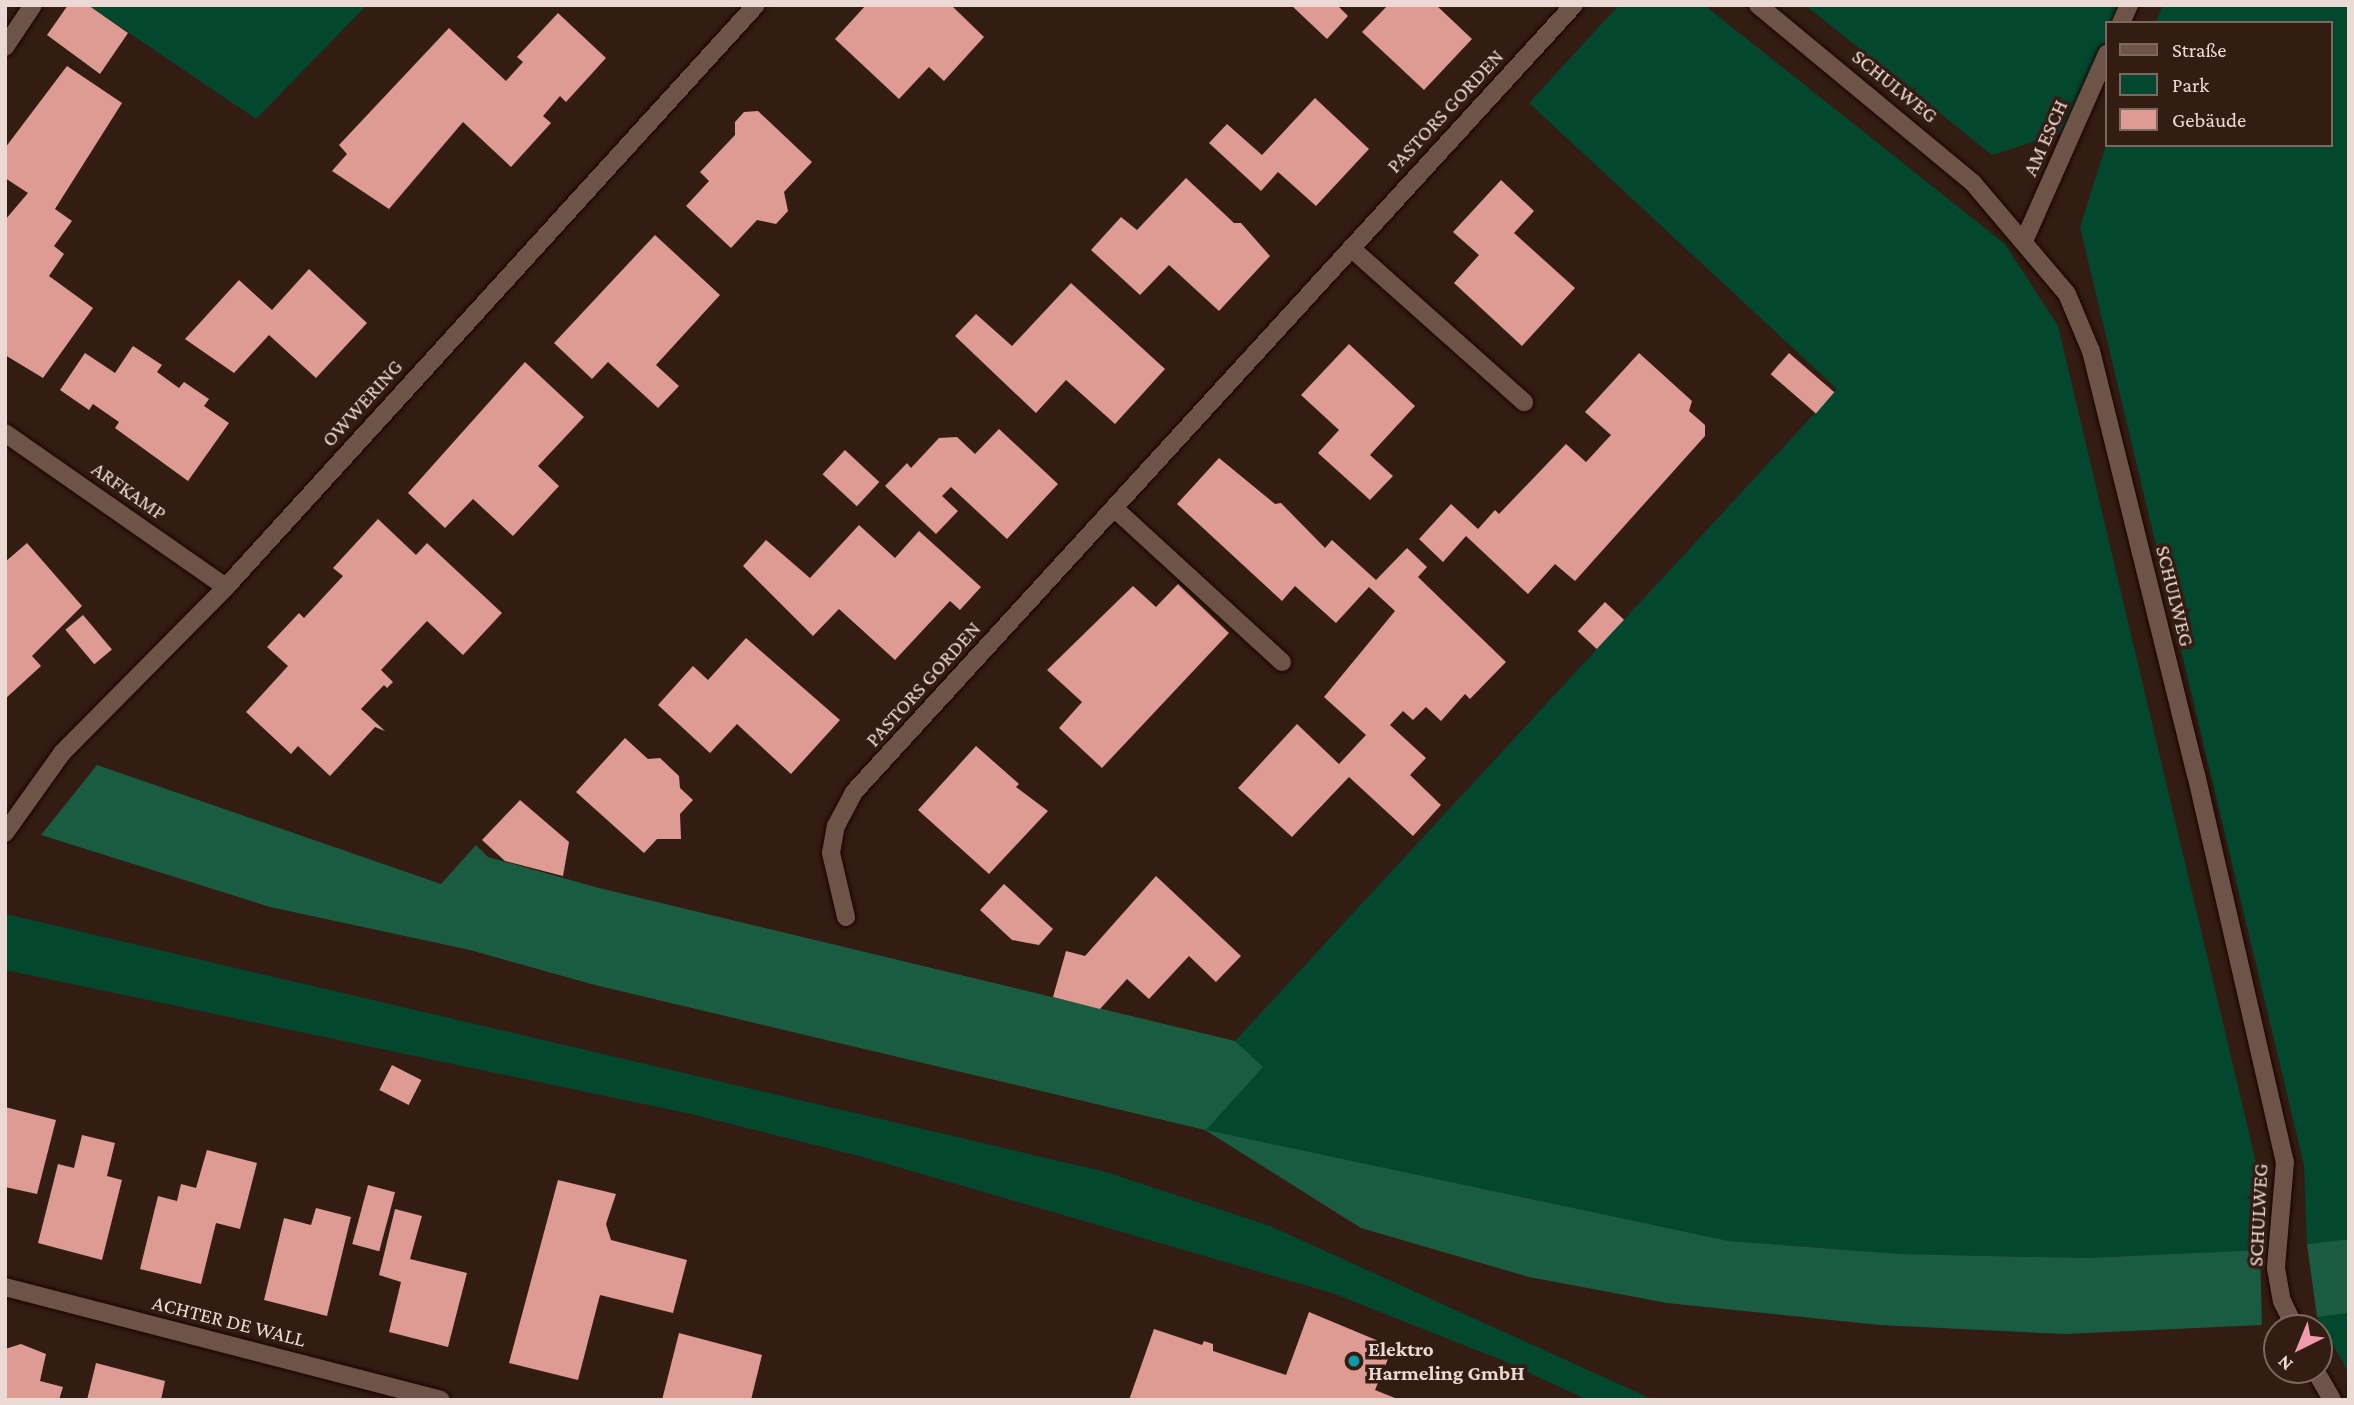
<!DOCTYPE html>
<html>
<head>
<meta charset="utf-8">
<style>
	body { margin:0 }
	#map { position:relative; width:2354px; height:1405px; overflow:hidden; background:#331c12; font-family:"Crimson Pro",serif }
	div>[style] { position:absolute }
	.green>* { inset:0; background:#04472f }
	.forest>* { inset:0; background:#195c41 }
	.building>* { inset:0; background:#dd9b93; transform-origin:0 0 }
	.roads { filter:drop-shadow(0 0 2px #190501) drop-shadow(0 0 2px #190501) }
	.minor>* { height:18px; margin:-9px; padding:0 9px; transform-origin:9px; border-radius:9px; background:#6e5348 }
	.dots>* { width:19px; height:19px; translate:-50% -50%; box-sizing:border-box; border:4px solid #331c12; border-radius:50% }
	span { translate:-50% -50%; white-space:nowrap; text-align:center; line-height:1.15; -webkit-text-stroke:7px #331c12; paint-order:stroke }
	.street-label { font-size:21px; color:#ebdad4 }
	.poi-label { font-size:21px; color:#ebdad4; font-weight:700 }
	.left { translate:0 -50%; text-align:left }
	.frame { position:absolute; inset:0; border:7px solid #ebdad4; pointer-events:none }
	.legend { position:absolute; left:2105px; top:21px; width:228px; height:126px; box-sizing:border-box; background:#331c12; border:2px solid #7d6860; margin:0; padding:9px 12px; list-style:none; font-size:21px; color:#ebdad4 }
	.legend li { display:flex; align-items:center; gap:14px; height:35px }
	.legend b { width:35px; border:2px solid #7d6860 }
	.north { position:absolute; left:2263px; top:1314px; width:70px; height:70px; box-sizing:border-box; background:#331c12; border:2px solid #7d6860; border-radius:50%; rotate:223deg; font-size:19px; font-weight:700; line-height:28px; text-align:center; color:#ebdad4 }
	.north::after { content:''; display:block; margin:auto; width:24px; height:32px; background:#f29aae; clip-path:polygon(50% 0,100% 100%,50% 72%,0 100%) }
</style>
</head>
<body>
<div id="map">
	<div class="green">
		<div style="clip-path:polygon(88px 5px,367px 5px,256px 119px)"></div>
		<div style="clip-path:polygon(1619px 5px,1704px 5px,2005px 244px,2058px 326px,2258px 1171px,2260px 1250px,2086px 1258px,1901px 1254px,1729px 1241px,1205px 1130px,1262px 1067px,1235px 1041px,1837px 389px,1529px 103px)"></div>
		<div style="clip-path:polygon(1805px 5px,2127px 5px,2119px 23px,2107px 23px,2107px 50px,2071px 130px,1992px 155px)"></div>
		<div style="clip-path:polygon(2163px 5px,2349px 5px,2349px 1239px,2307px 1244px,2304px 1165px,2080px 227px,2107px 142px,2331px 145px,2331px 23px,2155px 23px)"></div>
		<div style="clip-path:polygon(6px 914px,1106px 1172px,1270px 1226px,1654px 1400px,1588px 1400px,1499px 1359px,1332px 1293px,863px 1157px,691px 1114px,5px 970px)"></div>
		<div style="clip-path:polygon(2349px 1313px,2349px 1373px,2317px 1317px)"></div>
	</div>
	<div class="forest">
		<div style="clip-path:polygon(97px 765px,441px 884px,476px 845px,488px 857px,599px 888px,1235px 1041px,1263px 1067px,1206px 1130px,1729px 1241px,1901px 1254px,2086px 1258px,2260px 1250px,2262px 1325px,2065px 1334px,1880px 1325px,1667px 1303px,1529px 1277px,1361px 1228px,1205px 1130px,595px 985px,470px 950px,270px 907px,41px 835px)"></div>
		<div style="clip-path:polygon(2349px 1239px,2349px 1313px,2317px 1317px,2307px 1244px)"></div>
	</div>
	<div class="building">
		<div style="clip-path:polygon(68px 5px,88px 5px,128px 33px,100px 74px,47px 35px)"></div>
		<div style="clip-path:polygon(866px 5px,951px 5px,984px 37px,944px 81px,929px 67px,899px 99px,835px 39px)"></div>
		<div style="clip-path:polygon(1291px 5px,1337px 5px,1348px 16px,1327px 39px)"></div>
		<div style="clip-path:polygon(1388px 5px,1436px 5px,1472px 39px,1424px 90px,1362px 32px)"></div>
		<div style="clip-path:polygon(558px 13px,606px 58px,566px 102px,560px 96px,543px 116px,551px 123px,511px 167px,463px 122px,389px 209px,332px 171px,347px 154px,339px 145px,449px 28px,506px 81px,523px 62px,517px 57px)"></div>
		<div style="clip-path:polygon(67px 66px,122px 103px,55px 209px,72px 221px,54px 246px,64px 254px,49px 276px,93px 308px,43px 378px,5px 355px,5px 220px,28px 193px,5px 178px,5px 148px)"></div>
		<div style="clip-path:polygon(1315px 98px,1369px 149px,1316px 206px,1278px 172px,1261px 191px,1209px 143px,1227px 124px,1262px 155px)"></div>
		<div style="clip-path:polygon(758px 111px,812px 162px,784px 192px,788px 211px,776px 224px,757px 220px,731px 248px,686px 206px,709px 181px,700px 172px,735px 135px,735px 122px,744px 112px)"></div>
		<div style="clip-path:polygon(1186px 178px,1234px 223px,1241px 223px,1270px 256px,1219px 311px,1169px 265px,1140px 295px,1091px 250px,1121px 217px,1137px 230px)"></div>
		<div style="clip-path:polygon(1501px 180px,1534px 211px,1514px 233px,1575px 288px,1522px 346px,1454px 283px,1479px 255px,1453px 232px)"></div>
		<div style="clip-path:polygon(655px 235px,720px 295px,656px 365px,679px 386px,658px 408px,608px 362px,592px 379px,554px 343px)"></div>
		<div style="clip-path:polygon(309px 269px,367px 323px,316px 378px,269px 335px,234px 373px,185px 339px,239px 280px,272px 310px)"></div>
		<div style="clip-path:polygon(1071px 283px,1165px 369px,1115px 424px,1066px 380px,1036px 413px,955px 336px,976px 314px,1012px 346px)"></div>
		<div style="clip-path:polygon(1349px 344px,1415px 406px,1370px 455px,1393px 476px,1370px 500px,1318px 453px,1339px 430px,1301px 395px)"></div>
		<div style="clip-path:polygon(133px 346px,162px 365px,157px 372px,179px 388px,184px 382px,209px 399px,204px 406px,229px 423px,188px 481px,115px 428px,119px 422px,93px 404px,89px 410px,60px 390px,85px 353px,115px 373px)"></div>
		<div style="clip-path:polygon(1639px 353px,1692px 401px,1689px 411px,1705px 425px,1705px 436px,1575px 581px,1555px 564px,1528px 594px,1466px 536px,1443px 562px,1419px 539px,1451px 504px,1478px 529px,1495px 510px,1499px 514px,1566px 444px,1586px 462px,1611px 435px,1585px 412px)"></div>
		<div style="left:1789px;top:353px;width:60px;height:28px;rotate:41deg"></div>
		<div style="clip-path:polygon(525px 362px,584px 417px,538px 466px,559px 486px,513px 536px,473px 499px,445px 528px,408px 493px)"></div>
		<div style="clip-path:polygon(999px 429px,1058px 484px,1007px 539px,951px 487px,942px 496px,958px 511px,936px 534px,885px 486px,907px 463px,911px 468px,939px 438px,957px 437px,975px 454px)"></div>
		<div style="left:845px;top:450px;width:47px;height:33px;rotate:43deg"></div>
		<div style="clip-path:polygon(1219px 458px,1275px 504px,1281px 503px,1325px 548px,1332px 540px,1376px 580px,1407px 548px,1427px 567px,1418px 577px,1506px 662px,1470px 699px,1465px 694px,1441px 721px,1426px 707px,1413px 720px,1403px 711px,1390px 725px,1426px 758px,1410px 775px,1441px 805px,1413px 836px,1349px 777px,1292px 837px,1238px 788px,1297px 724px,1339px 764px,1366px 735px,1324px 697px,1395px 611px,1369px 587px,1336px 623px,1295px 586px,1282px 601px,1177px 504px)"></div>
		<div style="clip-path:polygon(378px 519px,416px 555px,427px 543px,502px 613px,463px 655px,427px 621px,381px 670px,393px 682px,387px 688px,384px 685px,361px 709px,385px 731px,375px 727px,330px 776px,298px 746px,291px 754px,246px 712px,288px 666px,267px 647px,299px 613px,304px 618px,343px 576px,333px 568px)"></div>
		<div style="clip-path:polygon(859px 525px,895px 558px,919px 531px,981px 587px,960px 610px,950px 601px,895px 660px,839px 609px,813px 636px,743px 566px,766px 540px,810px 578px)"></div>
		<div style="clip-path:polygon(27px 543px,82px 606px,32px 656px,41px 666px,5px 699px,5px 562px)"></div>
		<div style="clip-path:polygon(1178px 584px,1229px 633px,1102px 768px,1059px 728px,1082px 702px,1047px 670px,1133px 586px,1156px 607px)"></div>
		<div style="left:1605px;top:602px;width:26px;height:40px;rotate:43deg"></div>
		<div style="left:83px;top:615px;width:45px;height:23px;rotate:50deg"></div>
		<div style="clip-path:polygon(746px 638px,840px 720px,791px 774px,737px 724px,710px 753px,658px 705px,693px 666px,708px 680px)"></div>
		<div style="clip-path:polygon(625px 738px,648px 759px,660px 758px,679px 776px,680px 788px,693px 800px,680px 814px,681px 839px,657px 839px,644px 853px,576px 792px)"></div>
		<div style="clip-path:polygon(976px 746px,1019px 784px,1016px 787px,1048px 811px,989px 874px,918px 810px)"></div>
		<div style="clip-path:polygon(520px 800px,569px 842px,563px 876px,505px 861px,482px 840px)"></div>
		<div style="clip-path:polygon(1156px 876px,1241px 956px,1216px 982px,1189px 956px,1149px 999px,1127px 979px,1100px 1009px,1053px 997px,1066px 951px,1085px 956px)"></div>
		<div style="clip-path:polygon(1004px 884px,1053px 929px,1039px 945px,1012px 940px,980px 910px)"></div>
		<div style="left:392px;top:1065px;width:33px;height:28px;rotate:27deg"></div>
		<div style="clip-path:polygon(5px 1107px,56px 1120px,37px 1194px,5px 1187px)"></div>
		<div style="clip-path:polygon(82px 1135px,115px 1143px,107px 1176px,122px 1180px,102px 1260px,38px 1243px,58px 1164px,74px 1168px)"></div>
		<div style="clip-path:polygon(207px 1150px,257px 1163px,240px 1229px,216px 1223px,201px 1284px,140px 1269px,158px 1196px,177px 1201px,181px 1184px,196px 1188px)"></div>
		<div style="clip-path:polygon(558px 1180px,616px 1194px,606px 1224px,611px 1240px,687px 1260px,673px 1313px,600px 1295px,578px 1380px,509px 1363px)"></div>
		<div style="left:368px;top:1185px;width:28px;height:61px;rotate:15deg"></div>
		<div style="clip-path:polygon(316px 1208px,351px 1217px,327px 1316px,264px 1300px,284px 1218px,311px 1225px)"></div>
		<div style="clip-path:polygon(395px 1209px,422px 1216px,410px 1259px,467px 1273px,448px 1347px,389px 1332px,401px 1282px,379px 1275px)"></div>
		<div style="clip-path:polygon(1309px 1312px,1393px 1347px,1375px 1390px,1400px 1400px,1129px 1400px,1154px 1329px,1202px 1345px,1204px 1341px,1213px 1344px,1213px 1351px,1286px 1375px)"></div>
		<div style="clip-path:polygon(679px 1333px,762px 1355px,751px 1400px,662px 1400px)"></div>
		<div style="clip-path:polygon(21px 1344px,46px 1354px,40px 1381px,63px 1387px,59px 1400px,5px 1400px,5px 1349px)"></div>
		<div style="clip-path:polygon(96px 1363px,165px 1381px,161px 1400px,87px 1400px)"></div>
	</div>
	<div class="roads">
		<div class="minor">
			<div style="left:1758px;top:5px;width:279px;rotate:39.6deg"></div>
			<div style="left:1973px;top:183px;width:145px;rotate:49.7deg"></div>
			<div style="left:2067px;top:294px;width:62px;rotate:67.2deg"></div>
			<div style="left:2091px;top:351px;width:436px;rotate:76.1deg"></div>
			<div style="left:2196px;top:774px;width:398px;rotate:77.1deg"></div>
			<div style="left:2285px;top:1162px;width:106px;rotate:94.9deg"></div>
			<div style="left:2276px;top:1268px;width:34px;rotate:80deg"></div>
			<div style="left:2282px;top:1301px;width:30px;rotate:64deg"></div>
			<div style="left:2121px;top:23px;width:20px;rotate:-66deg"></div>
			<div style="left:5px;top:47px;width:50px;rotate:-56.3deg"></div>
			<div style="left:2024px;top:241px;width:205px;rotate:-66.1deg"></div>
			<div style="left:1351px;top:248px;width:232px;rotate:41.7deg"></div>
			<div style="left:5px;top:433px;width:269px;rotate:34.9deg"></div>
			<div style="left:1114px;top:508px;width:228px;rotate:42.5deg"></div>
			<div style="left:5px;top:833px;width:98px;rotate:-54.5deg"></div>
			<div style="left:62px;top:753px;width:233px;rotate:-45.3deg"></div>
			<div style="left:226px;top:587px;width:787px;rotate:-47.68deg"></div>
			<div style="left:846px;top:917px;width:66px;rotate:-103.2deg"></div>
			<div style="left:831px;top:853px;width:27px;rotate:-80deg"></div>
			<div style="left:836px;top:826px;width:38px;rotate:-62deg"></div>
			<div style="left:854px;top:792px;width:1067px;rotate:-47.55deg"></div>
			<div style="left:5px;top:1287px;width:450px;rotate:14.5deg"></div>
			<div style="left:2315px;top:1370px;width:34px;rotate:60deg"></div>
		</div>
	</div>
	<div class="dots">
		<div style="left:1354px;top:1361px;background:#0f9aa8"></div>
	</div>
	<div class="street-label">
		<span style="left:1895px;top:86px;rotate:39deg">SCHULWEG</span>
		<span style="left:1445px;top:111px;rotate:-47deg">PASTORS GORDEN</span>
		<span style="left:2045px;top:138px;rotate:-66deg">AM ESCH</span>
		<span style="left:362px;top:403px;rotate:-48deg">OWWERING</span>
		<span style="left:129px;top:491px;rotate:35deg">ARFKAMP</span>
		<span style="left:2175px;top:596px;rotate:76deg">SCHULWEG</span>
		<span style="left:923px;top:684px;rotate:-48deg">PASTORS GORDEN</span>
		<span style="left:2258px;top:1215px;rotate:-87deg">SCHULWEG</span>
		<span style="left:229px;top:1321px;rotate:14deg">ACHTER DE WALL</span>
	</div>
	<div class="poi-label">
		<span class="left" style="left:1368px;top:1361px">Elektro<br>Harmeling GmbH</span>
	</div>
	<div class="frame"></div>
	<ul class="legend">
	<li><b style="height:9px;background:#6e5348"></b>Straße</li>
	<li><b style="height:19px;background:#04472f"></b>Park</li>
	<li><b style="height:19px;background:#dd9b93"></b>Gebäude</li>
	</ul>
	<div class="north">N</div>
</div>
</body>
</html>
